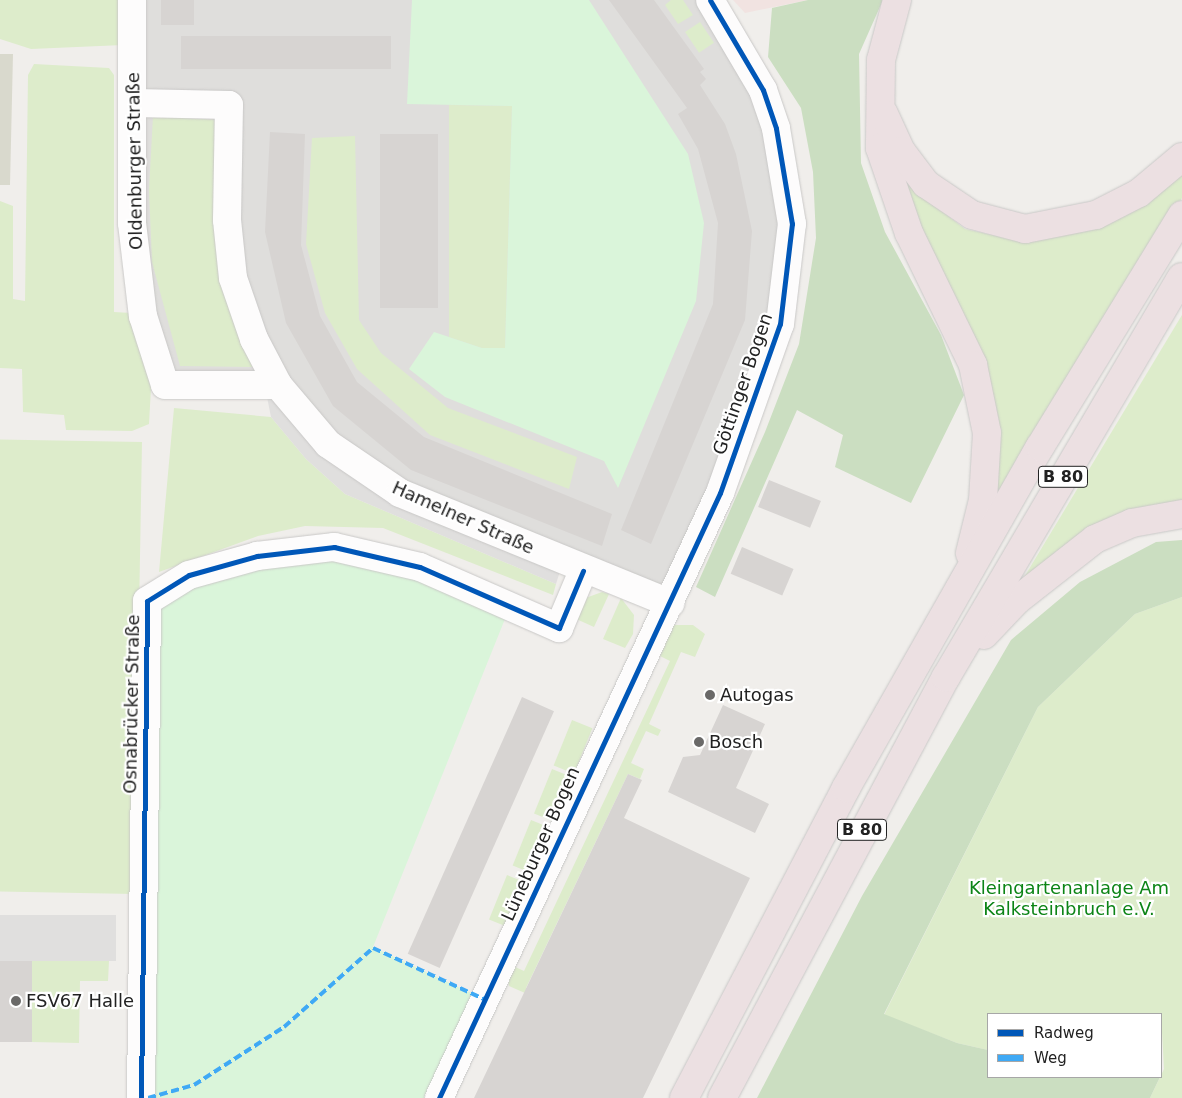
<!DOCTYPE html>
<html>
<head>
<meta charset="utf-8">
<style>
	body { margin:0 }
	#map { position:relative; width:1182px; height:1098px; overflow:hidden; background:#f0eeeb; font-family:"DejaVu Sans",sans-serif }
	div>[style] { position:absolute }
	.residential>* { inset:0; background:#dfdedc }
	.commercial>* { inset:0; background:#f1e3e1 }
	.construction>* { inset:0; background:#d9d9cd }
	.grass>* { inset:0; background:#ddeccb; transform-origin:0 0 }
	.forest>* { inset:0; background:#cbdec1 }
	.park>* { inset:0; background:#daf5da }
	.parking>* { inset:0; background:#e0dfde; transform-origin:0 0 }
	.building>* { inset:0; background:#d7d4d2; transform-origin:0 0 }
	.roads { filter:drop-shadow(0 0 1px #c9c8c7) drop-shadow(0 0 1px #c9c8c7) }
	.minor>* { height:28px; margin:-14px; padding:0 14px; transform-origin:14px; border-radius:14px; background:#fdfcfc }
	.highway>* { height:28px; margin:-14px; padding:0 14px; transform-origin:14px; border-radius:14px; background:#ece0e2 }
	.quiet>* { height:4px; margin-top:-2px; transform-origin:0; background:repeating-linear-gradient(90deg,#3fa9f5 0 8px,transparent 0 12px) }
	.cycleway>* { height:5px; margin:-2.5px; padding:0 2.5px; transform-origin:2.5px; border-radius:2.5px; background:#0057b8 }
	.dots>* { width:14px; height:14px; translate:-50% -50%; box-sizing:border-box; border:2px solid #fff; border-radius:50% }
	span { translate:-50% -50%; white-space:nowrap; text-align:center; line-height:1.15; -webkit-text-stroke:4.5px #fff; paint-order:stroke }
	.shield-label span { padding:1px 4px; background:#fff; border:1px solid; border-radius:4px; -webkit-text-stroke-width:0 }
	.shield-label { font-size:16px; color:#222; font-weight:700 }
	.street-label { font-size:18px; color:#222 }
	.poi-label { font-size:18px; color:#222 }
	.left { translate:0 -50%; text-align:left }
	.park-label { font-size:18px; color:#0c8416 }
	.legend { position:absolute; left:987px; top:1013px; width:175px; height:65px; box-sizing:border-box; background:#fff; border:1px solid #a7a7a7; margin:0; padding:6px 9px; list-style:none; font-size:15px; color:#222 }
	.legend li { display:flex; align-items:center; gap:10px; height:25px }
	.legend b { width:25px; border:1px solid #a7a7a7 }
</style>
</head>
<body>
<div id="map">
	<div class="residential">
		<div style="clip-path:polygon(136px 0,709px 0,763px 90px,788px 280px,670px 590px,400px 493px,278px 385px,165px 385px,143px 316px)"></div>
	</div>
	<div class="commercial">
		<div style="clip-path:polygon(733px 0,808px 0,745px 13px)"></div>
	</div>
	<div class="construction">
		<div style="clip-path:polygon(0 54px,13px 54px,10px 185px,0 185px)"></div>
	</div>
	<div class="grass">
		<div style="clip-path:polygon(0 0,122px 0,123px 45px,31px 49px,0 39px)"></div>
		<div style="clip-path:polygon(671px 0,683px 0,693px 15px,678px 24px,665px 5px)"></div>
		<div style="left:700px;top:22px;width:25px;height:18px;rotate:56deg"></div>
		<div style="clip-path:polygon(34px 64px,109px 68px,114px 75px,114px 312px,131px 313px,151px 388px,149px 424px,132px 431px,66px 430px,64px 415px,23px 412px,22px 369px,0 368px,0 201px,13px 206px,13px 299px,25px 301px,28px 75px)"></div>
		<div style="clip-path:polygon(449px 105px,512px 106px,505px 348px,482px 348px,449px 337px)"></div>
		<div style="clip-path:polygon(153px 116px,218px 120px,254px 367px,180px 366px,152px 262px,149px 190px)"></div>
		<div style="clip-path:polygon(355px 136px,359px 320px,381px 353px,448px 408px,577px 457px,569px 489px,430px 435px,357px 369px,325px 313px,306px 244px,312px 138px)"></div>
		<div style="clip-path:polygon(891px 152px,925px 198px,965px 229px,1020px 241px,1182px 166px,1182px 198px,991px 509px,998px 433px)"></div>
		<div style="clip-path:polygon(1182px 315px,1182px 506px,1017px 589px)"></div>
		<div style="clip-path:polygon(174px 408px,271px 417px,306px 459px,345px 494px,556px 584px,553px 595px,383px 528px,305px 526px,258px 536px,159px 572px)"></div>
		<div style="left:142px;top:442px;width:452px;height:142px;rotate:91deg"></div>
		<div style="clip-path:polygon(602px 592px,609px 594px,594px 627px,574px 618px,583px 599px)"></div>
		<div style="clip-path:polygon(1182px 597px,1182px 1098px,1150px 1098px,1164px 1069px,1161px 1014px,988px 1014px,988px 1050px,957px 1043px,884px 1015px,1038px 707px,1135px 614px)"></div>
		<div style="clip-path:polygon(621px 598px,634px 615px,633px 634px,625px 648px,603px 639px)"></div>
		<div style="clip-path:polygon(673px 625px,693px 625px,705px 634px,695px 657px,681px 652px,649px 724px,661px 730px,658px 736px,646px 731px,631px 763px,644px 769px,640px 779px,628px 774px,526px 988px,534px 997px,509px 986px,507px 974px,511px 965px,524px 971px,670px 661px,660px 656px)"></div>
		<div style="left:572px;top:720px;width:22px;height:49px;rotate:22deg"></div>
		<div style="left:552px;top:769px;width:22px;height:48px;rotate:22deg"></div>
		<div style="left:531px;top:820px;width:22px;height:49px;rotate:22deg"></div>
		<div style="left:507px;top:875px;width:22px;height:48px;rotate:22deg"></div>
		<div style="clip-path:polygon(32px 961px,109px 961px,108px 981px,80px 981px,79px 1043px,32px 1042px)"></div>
	</div>
	<div class="forest">
		<div style="clip-path:polygon(808px 0,883px 0,859px 54px,861px 163px,885px 232px,941px 335px,964px 395px,911px 503px,835px 467px,843px 435px,797px 410px,715px 597px,696px 587px,765px 432px,799px 344px,816px 238px,813px 172px,801px 108px,768px 57px,772px 8px)"></div>
		<div style="clip-path:polygon(1182px 540px,1182px 597px,1135px 614px,1038px 707px,884px 1014px,957px 1043px,988px 1050px,988px 1077px,1160px 1077px,1150px 1098px,757px 1098px,862px 896px,1011px 640px,1080px 582px,1156px 542px)"></div>
	</div>
	<div class="park">
		<div style="clip-path:polygon(412px 0,589px 0,688px 154px,704px 223px,696px 301px,618px 488px,604px 461px,445px 397px,409px 369px,434px 332px,482px 348px,505px 348px,512px 106px,407px 104px)"></div>
		<div style="clip-path:polygon(338px 548px,509px 609px,373px 947px,486px 1000px,438px 1098px,141px 1098px,147px 601px,189px 575px)"></div>
	</div>
	<div class="parking">
		<div style="clip-path:polygon(281px 395px,326px 450px,561px 568px,556px 584px,345px 494px,306px 459px,271px 417px,267px 397px)"></div>
		<div style="left:0;top:915px;width:116px;height:46px"></div>
	</div>
	<div class="building">
		<div style="left:161px;top:0;width:33px;height:25px"></div>
		<div style="clip-path:polygon(609px 0,654px 0,704px 69px,700px 72px,706px 79px,700px 85px,725px 124px,736px 154px,752px 231px,745px 320px,651px 544px,621px 530px,713px 304px,718px 223px,698px 149px,678px 114px,687px 108px)"></div>
		<div style="left:181px;top:36px;width:210px;height:33px"></div>
		<div style="clip-path:polygon(270px 132px,305px 134px,301px 245px,320px 316px,357px 382px,424px 437px,612px 514px,602px 546px,411px 470px,333px 406px,286px 323px,265px 232px)"></div>
		<div style="left:380px;top:134px;width:58px;height:174px"></div>
		<div style="left:769px;top:480px;width:56px;height:29px;rotate:22deg"></div>
		<div style="left:742px;top:547px;width:56px;height:29px;rotate:23deg"></div>
		<div style="left:522px;top:697px;width:35px;height:281px;rotate:24deg"></div>
		<div style="clip-path:polygon(723px 705px,765px 724px,736px 788px,769px 804px,755px 833px,668px 792px,683px 757px,700px 755px)"></div>
		<div style="clip-path:polygon(628px 774px,642px 780px,624px 818px,750px 878px,643px 1098px,474px 1098px)"></div>
		<div style="left:0;top:961px;width:32px;height:81px"></div>
	</div>
	<div class="roads">
		<div class="minor">
			<div style="left:132px;top:0;width:223px;rotate:90deg"></div>
			<div style="left:132px;top:223px;width:94px;rotate:83.3deg"></div>
			<div style="left:143px;top:316px;width:72px;rotate:72.3deg"></div>
			<div style="left:165px;top:385px;width:113px"></div>
			<div style="left:135px;top:103px;width:94px;rotate:1.2deg"></div>
			<div style="left:229px;top:105px;width:115px;rotate:91deg"></div>
			<div style="left:227px;top:220px;width:58px;rotate:84.1deg"></div>
			<div style="left:233px;top:278px;width:65px;rotate:71deg"></div>
			<div style="left:254px;top:339px;width:52px;rotate:62.4deg"></div>
			<div style="left:278px;top:385px;width:77px;rotate:49.7deg"></div>
			<div style="left:328px;top:444px;width:87px;rotate:34.2deg"></div>
			<div style="left:400px;top:493px;width:292px;rotate:22.2deg"></div>
			<div style="left:141px;top:1098px;width:497px;rotate:-89.3deg"></div>
			<div style="left:147px;top:601px;width:49px;rotate:-31.8deg"></div>
			<div style="left:189px;top:575px;width:71px;rotate:-15.6deg"></div>
			<div style="left:257px;top:556px;width:78px;rotate:-6.7deg"></div>
			<div style="left:334px;top:547px;width:88px;rotate:13.1deg"></div>
			<div style="left:420px;top:567px;width:152px;rotate:23.7deg"></div>
			<div style="left:559px;top:628px;width:62px;rotate:-67.2deg"></div>
			<div style="left:439px;top:1098px;width:667px;rotate:-65.09deg"></div>
			<div style="left:720px;top:493px;width:179px;rotate:-70.5deg"></div>
			<div style="left:780px;top:324px;width:101px;rotate:-83.2deg"></div>
			<div style="left:792px;top:224px;width:97px;rotate:-99.5deg"></div>
			<div style="left:776px;top:128px;width:40px;rotate:-108.9deg"></div>
			<div style="left:763px;top:90px;width:104px;rotate:-120.5deg"></div>
		</div>
		<div class="highway">
			<div style="left:897px;top:0;width:62px;rotate:104.9deg"></div>
			<div style="left:881px;top:60px;width:88px;rotate:90.7deg"></div>
			<div style="left:880px;top:148px;width:90px;rotate:71.2deg"></div>
			<div style="left:909px;top:233px;width:147px;rotate:64.1deg"></div>
			<div style="left:973px;top:365px;width:69px;rotate:78.4deg"></div>
			<div style="left:987px;top:433px;width:67px;rotate:93.4deg"></div>
			<div style="left:983px;top:500px;width:55px;rotate:103.8deg"></div>
			<div style="left:884px;top:114px;width:41px;rotate:65.3deg"></div>
			<div style="left:901px;top:151px;width:41px;rotate:52.9deg"></div>
			<div style="left:926px;top:184px;width:55px;rotate:34deg"></div>
			<div style="left:972px;top:215px;width:55px;rotate:14.8deg"></div>
			<div style="left:1025px;top:229px;width:72px;rotate:-11.2deg"></div>
			<div style="left:1096px;top:215px;width:48px;rotate:-27.1deg"></div>
			<div style="left:1139px;top:193px;width:56px;rotate:-39.9deg"></div>
			<div style="left:984px;top:635px;width:47px;rotate:-46.7deg"></div>
			<div style="left:1016px;top:601px;width:100px;rotate:-38.1deg"></div>
			<div style="left:1095px;top:539px;width:40px;rotate:-23.4deg"></div>
			<div style="left:1132px;top:523px;width:51px;rotate:-10.2deg"></div>
			<div style="left:684px;top:1098px;width:350px;rotate:-62.4deg"></div>
			<div style="left:846px;top:788px;width:392px;rotate:-60.4deg"></div>
			<div style="left:1040px;top:447px;width:272px;rotate:-58.5deg"></div>
			<div style="left:722px;top:1098px;width:477px;rotate:-62deg"></div>
			<div style="left:946px;top:677px;width:464px;rotate:-59.5deg"></div>
		</div>
	</div>
	<div class="quiet">
		<div style="left:148px;top:1098px;width:48px;rotate:-15.8deg"></div>
		<div style="left:194px;top:1085px;width:107px;rotate:-32.8deg"></div>
		<div style="left:284px;top:1027px;width:119px;rotate:-41.6deg"></div>
		<div style="left:373px;top:948px;width:124px;rotate:24.7deg"></div>
	</div>
	<div class="cycleway">
		<div style="left:141px;top:1098px;width:497px;rotate:-89.3deg"></div>
		<div style="left:147px;top:601px;width:49px;rotate:-31.8deg"></div>
		<div style="left:189px;top:575px;width:71px;rotate:-15.6deg"></div>
		<div style="left:257px;top:556px;width:78px;rotate:-6.7deg"></div>
		<div style="left:334px;top:547px;width:88px;rotate:13.1deg"></div>
		<div style="left:420px;top:567px;width:152px;rotate:23.7deg"></div>
		<div style="left:559px;top:628px;width:62px;rotate:-67.2deg"></div>
		<div style="left:439px;top:1098px;width:667px;rotate:-65.09deg"></div>
		<div style="left:720px;top:493px;width:179px;rotate:-70.5deg"></div>
		<div style="left:780px;top:324px;width:101px;rotate:-83.2deg"></div>
		<div style="left:792px;top:224px;width:97px;rotate:-99.5deg"></div>
		<div style="left:776px;top:128px;width:40px;rotate:-108.9deg"></div>
		<div style="left:763px;top:90px;width:104px;rotate:-120.5deg"></div>
	</div>
	<div class="dots">
		<div style="left:710px;top:695px;background:#6a6968"></div>
		<div style="left:699px;top:742px;background:#6a6968"></div>
		<div style="left:16px;top:1001px;background:#6a6968"></div>
	</div>
	<div class="shield-label">
		<span style="left:1063px;top:477px">B 80</span>
		<span style="left:862px;top:830px">B 80</span>
	</div>
	<div class="street-label">
		<span style="left:135px;top:161px;rotate:-91deg">Oldenburger Straße</span>
		<span style="left:743px;top:384px;rotate:-71deg">Göttinger Bogen</span>
		<span style="left:463px;top:518px;rotate:24deg">Hamelner Straße</span>
		<span style="left:132px;top:704px;rotate:-89deg">Osnabrücker Straße</span>
		<span style="left:541px;top:844px;rotate:-66deg">Lüneburger Bogen</span>
	</div>
	<div class="poi-label">
		<span class="left" style="left:720px;top:695px">Autogas</span>
		<span class="left" style="left:709px;top:742px">Bosch</span>
		<span class="left" style="left:26px;top:1001px">FSV67 Halle</span>
	</div>
	<div class="park-label">
		<span style="left:1069px;top:899px">Kleingartenanlage Am<br>Kalksteinbruch e.V.</span>
	</div>
	<ul class="legend">
	<li><b style="height:6px;background:#0057b8"></b>Radweg</li>
	<li><b style="height:6px;background:#3fa9f5"></b>Weg</li>
	</ul>
</div>
</body>
</html>
